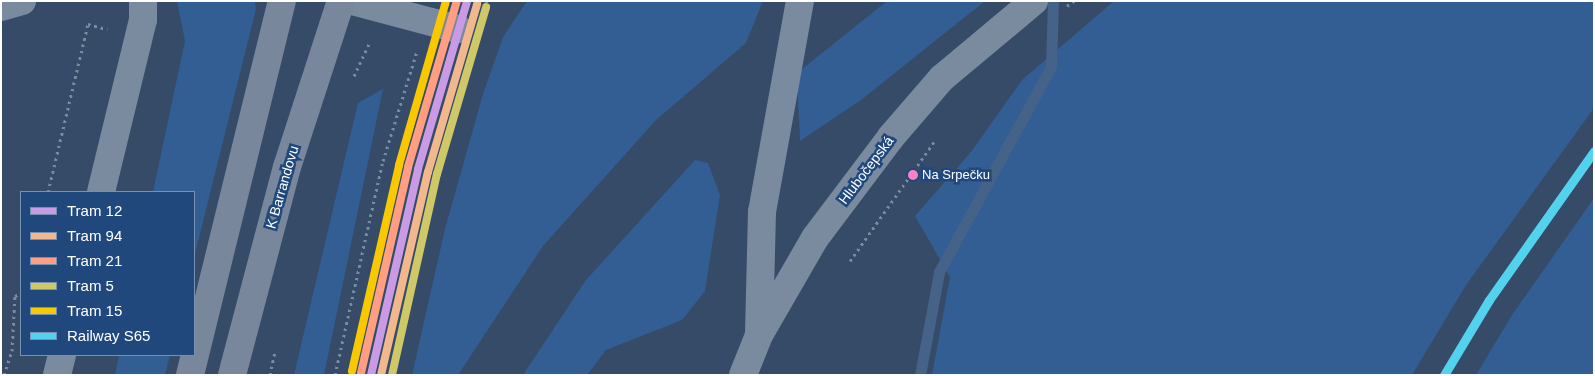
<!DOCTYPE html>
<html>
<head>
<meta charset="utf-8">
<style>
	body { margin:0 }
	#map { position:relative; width:1595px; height:376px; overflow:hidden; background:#354b68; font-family:Helvetica,sans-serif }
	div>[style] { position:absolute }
	.green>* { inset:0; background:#335e94 }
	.stream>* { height:11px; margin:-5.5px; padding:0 5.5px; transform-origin:5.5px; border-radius:5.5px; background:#456289 }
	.path>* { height:3px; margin-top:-1.5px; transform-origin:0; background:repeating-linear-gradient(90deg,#7a8b9f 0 2.5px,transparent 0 6.5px) }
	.minor>* { height:28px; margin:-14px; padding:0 14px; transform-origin:14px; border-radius:14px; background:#7a8b9f }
	.major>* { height:28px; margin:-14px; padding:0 14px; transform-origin:14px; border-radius:14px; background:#79879d }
	.rail-1>* { height:9px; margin:-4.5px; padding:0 4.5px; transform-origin:4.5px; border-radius:4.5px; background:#53d2ee }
	.tram-1>* { height:8px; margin:-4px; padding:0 4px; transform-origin:4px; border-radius:4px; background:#c89be4 }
	.tram-2>* { height:8px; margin:-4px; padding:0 4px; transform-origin:4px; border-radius:4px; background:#f1b78d }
	.tram-3>* { height:8px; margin:-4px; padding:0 4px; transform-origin:4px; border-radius:4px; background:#ff9e80 }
	.tram-4>* { height:8px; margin:-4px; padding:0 4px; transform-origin:4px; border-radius:4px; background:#cfc868 }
	.tram-5>* { height:8px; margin:-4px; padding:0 4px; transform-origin:4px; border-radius:4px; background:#f8c800 }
	.dots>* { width:14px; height:14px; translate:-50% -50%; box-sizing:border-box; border:2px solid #20487d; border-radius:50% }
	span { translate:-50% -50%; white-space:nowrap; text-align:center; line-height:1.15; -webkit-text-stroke:5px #20487d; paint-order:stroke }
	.bus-label { font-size:13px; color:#fff }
	.left { translate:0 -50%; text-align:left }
	.street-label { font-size:14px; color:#fff }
	.frame { position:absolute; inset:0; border:2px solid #fff; pointer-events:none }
	.legend { position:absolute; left:20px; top:191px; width:175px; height:165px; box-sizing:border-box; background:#20487d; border:1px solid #7991b1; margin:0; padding:6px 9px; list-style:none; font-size:15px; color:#fff }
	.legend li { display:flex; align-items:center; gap:10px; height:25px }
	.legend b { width:25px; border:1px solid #7991b1 }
</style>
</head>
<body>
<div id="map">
	<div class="green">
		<div style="clip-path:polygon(177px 1px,255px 1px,256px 9px,194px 258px,194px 192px,153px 192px,185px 41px)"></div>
		<div style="clip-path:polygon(527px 1px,763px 1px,746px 43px,656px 120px,543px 246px,458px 375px,412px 375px,445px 229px,483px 94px,503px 37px)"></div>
		<div style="clip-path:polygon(887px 1px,985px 1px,861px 100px,800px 141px,797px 73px)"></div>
		<div style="clip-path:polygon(1114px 1px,1594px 1px,1594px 108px,1466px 285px,1412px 375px,932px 375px,950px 277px,915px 216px,971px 152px,1022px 80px)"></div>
		<div style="clip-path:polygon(383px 89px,324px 375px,294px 375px,358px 103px)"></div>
		<div style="clip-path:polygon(695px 160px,708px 163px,720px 195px,705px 291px,682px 320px,606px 350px,587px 375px,523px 375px,586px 280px)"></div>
		<div style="clip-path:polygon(1594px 198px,1594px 375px,1476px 375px,1512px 315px)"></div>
		<div style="clip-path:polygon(119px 355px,170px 355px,165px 375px,115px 375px)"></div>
	</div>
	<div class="stream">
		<div style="left:920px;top:375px;width:105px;rotate:-79.5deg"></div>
		<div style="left:939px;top:272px;width:234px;rotate:-61.4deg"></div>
		<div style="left:1051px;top:67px;width:66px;rotate:-88.3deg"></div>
	</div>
	<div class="path">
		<div style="left:1067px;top:6px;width:9px;rotate:-36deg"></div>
		<div style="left:485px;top:9px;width:8px;rotate:-76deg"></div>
		<div style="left:354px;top:76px;width:38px;rotate:-65deg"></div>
		<div style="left:48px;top:192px;width:173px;rotate:-76.6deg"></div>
		<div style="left:88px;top:24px;width:20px;rotate:15deg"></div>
		<div style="left:850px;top:261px;width:149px;rotate:-54.8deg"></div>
		<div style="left:4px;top:375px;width:25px;rotate:-72deg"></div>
		<div style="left:12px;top:351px;width:55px;rotate:-86.9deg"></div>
		<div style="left:15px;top:296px;width:7px;rotate:-27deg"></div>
		<div style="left:270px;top:375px;width:25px;rotate:-78deg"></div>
		<div style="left:335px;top:375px;width:219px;rotate:-77.4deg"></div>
		<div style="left:383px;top:161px;width:115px;rotate:-72.8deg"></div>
		<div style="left:391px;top:375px;width:207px;rotate:-77.4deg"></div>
		<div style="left:436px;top:173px;width:118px;rotate:-73.7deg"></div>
	</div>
	<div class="minor">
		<div style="left:352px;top:1px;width:110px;rotate:14.8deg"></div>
		<div style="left:1px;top:7px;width:22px;rotate:-16deg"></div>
		<div style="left:101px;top:192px;width:177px;rotate:-76.3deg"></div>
		<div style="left:143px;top:20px;width:19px;rotate:-90deg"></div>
		<div style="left:759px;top:334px;width:122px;rotate:-88.6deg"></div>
		<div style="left:762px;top:212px;width:214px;rotate:-79.8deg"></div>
		<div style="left:57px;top:375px;width:21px;rotate:-76deg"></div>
		<div style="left:743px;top:375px;width:43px;rotate:-68.2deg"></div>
		<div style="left:759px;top:335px;width:112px;rotate:-60deg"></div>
		<div style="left:815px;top:238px;width:126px;rotate:-53deg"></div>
		<div style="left:891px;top:137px;width:78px;rotate:-49.2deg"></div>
		<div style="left:942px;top:78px;width:120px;rotate:-39.9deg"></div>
	</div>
	<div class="major">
		<div style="left:190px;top:375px;width:385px;rotate:-76.2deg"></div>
		<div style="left:232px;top:375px;width:215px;rotate:-75.2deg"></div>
		<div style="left:287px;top:167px;width:175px;rotate:-72deg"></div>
	</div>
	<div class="rail-1">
		<div style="left:1444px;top:375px;width:87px;rotate:-59deg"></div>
		<div style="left:1489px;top:300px;width:182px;rotate:-54.8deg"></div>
	</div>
	<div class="tram-1">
		<div style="left:371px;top:375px;width:211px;rotate:-77.1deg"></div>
		<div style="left:418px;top:169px;width:175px;rotate:-73.7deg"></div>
	</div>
	<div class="tram-2">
		<div style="left:381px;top:375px;width:208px;rotate:-77deg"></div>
		<div style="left:428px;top:172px;width:175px;rotate:-73.7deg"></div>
	</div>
	<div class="tram-3">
		<div style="left:361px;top:373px;width:211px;rotate:-77.1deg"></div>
		<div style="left:408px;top:167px;width:173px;rotate:-73.6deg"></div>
	</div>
	<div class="tram-4">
		<div style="left:392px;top:375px;width:206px;rotate:-77.4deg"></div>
		<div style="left:437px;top:174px;width:174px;rotate:-73.6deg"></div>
	</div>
	<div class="tram-5">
		<div style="left:352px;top:371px;width:211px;rotate:-77.1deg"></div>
		<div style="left:399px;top:165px;width:171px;rotate:-74deg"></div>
	</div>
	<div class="dots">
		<div style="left:913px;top:175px;background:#ff80c5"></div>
	</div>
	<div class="bus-label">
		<span class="left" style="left:922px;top:175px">Na Srpečku</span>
	</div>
	<div class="street-label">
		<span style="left:866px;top:170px;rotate:-53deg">Hlubočepská</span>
		<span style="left:282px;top:187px;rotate:-74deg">K Barrandovu</span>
	</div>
	<div class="frame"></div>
	<ul class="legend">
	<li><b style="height:6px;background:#c89be4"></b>Tram 12</li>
	<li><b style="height:6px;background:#f1b78d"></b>Tram 94</li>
	<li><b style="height:6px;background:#ff9e80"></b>Tram 21</li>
	<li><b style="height:6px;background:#cfc868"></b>Tram 5</li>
	<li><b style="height:6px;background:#f8c800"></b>Tram 15</li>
	<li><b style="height:6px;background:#53d2ee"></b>Railway S65</li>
	</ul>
</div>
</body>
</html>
